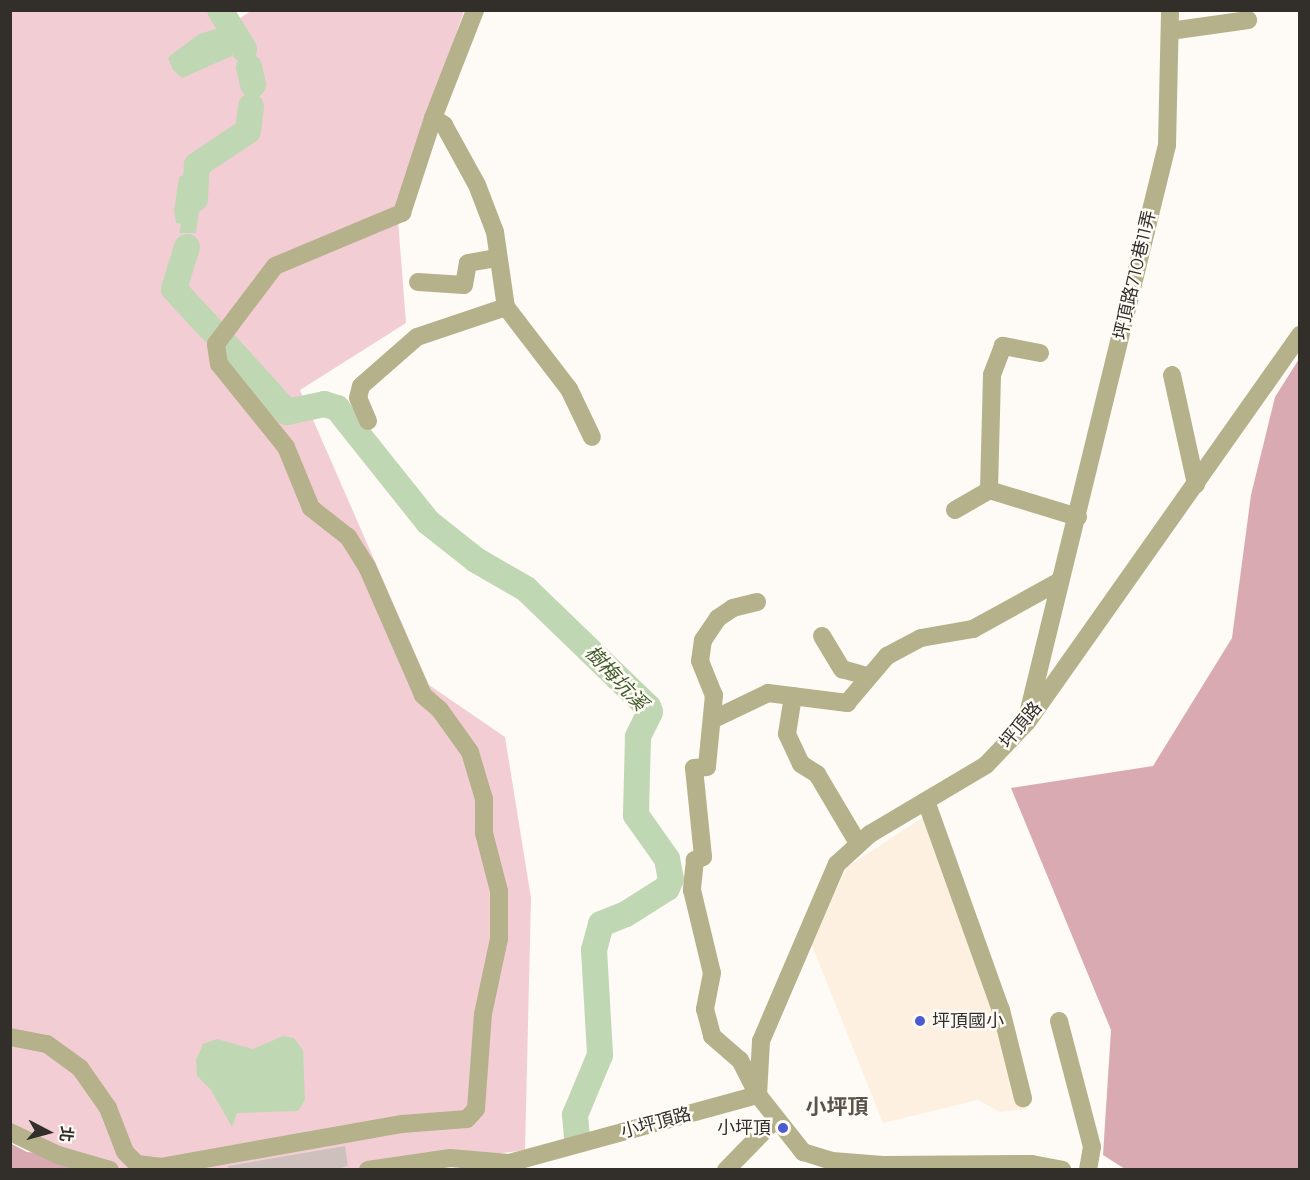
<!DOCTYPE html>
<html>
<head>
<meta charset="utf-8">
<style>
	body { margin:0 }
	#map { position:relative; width:1310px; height:1180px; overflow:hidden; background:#fefaf6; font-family:Montserrat,"Noto Sans TC",sans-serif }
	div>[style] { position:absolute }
	.built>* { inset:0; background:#fef0e0 }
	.green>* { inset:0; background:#f2ced4 }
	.forest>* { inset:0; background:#d9aab2 }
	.water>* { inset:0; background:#c0d7b3 }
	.river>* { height:26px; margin:-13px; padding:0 13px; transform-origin:13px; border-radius:13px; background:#c0d7b3 }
	.building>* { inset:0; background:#cec1bd }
	.minor>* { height:18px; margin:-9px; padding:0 9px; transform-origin:9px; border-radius:9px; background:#b5b18b }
	.dots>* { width:16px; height:16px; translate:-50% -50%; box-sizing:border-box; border:3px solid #fefaf6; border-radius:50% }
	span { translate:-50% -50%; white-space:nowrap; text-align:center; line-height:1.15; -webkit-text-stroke:5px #fefaf6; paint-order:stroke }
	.street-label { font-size:18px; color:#322f2b }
	.poi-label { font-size:18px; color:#322f2b }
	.left { translate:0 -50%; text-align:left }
	.right { translate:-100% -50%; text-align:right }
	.water-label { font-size:20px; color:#3e5c29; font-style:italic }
	.quarter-label { font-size:21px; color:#5a534b; font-weight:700 }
	.frame { position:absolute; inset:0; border:12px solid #322f2b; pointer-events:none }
	.north { position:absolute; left:18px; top:1102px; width:60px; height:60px; -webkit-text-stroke:4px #fefaf6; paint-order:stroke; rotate:96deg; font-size:16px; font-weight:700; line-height:24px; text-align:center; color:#322f2b }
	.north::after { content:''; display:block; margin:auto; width:21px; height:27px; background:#322f2b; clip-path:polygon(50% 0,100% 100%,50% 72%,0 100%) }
</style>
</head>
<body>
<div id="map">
	<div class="built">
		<div style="clip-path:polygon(930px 813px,1027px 1109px,1000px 1112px,978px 1100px,883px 1123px,811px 943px,847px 867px)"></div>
	</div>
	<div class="green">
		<div style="clip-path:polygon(236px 10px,239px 19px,252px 10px,464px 11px,397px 207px,406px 323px,300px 390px,429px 685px,505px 737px,531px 898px,525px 1150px,383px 1170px,124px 1170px,26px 1141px,11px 1128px,11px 11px)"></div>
	</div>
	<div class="forest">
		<div style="clip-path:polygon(1299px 359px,1299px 1169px,1125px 1169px,1103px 1155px,1111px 1030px,1011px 788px,1153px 766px,1232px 638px,1251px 495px,1275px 397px)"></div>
		<div style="clip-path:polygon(10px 1143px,27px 1152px,48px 1154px,87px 1169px,11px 1169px)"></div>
	</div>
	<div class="water">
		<div style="clip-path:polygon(219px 28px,231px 45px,232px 56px,182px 78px,173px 70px,168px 58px,171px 55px,199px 34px)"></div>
		<div style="clip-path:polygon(203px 165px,210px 169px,199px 177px,202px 187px,196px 233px,179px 233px,181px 224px,176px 223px,174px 211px,179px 177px)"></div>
		<div style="clip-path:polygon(283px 1036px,294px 1038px,303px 1050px,305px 1100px,298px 1111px,237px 1113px,232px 1127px,211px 1090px,197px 1076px,196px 1060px,203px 1044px,217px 1039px,253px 1049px)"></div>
	</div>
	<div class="river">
		<div style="left:220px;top:10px;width:46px;rotate:58.4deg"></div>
		<div style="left:249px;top:67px;width:18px;rotate:77deg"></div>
		<div style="left:195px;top:199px;width:34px;rotate:-87deg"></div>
		<div style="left:197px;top:165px;width:61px;rotate:-33.7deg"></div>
		<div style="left:248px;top:131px;width:25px;rotate:-83deg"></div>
		<div style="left:187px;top:247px;width:44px;rotate:107.2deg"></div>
		<div style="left:174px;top:289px;width:56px;rotate:47.2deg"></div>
		<div style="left:228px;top:347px;width:88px;rotate:47.8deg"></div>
		<div style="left:287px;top:412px;width:38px;rotate:-12deg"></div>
		<div style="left:324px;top:404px;width:14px;rotate:17deg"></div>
		<div style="left:337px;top:408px;width:146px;rotate:51.4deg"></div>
		<div style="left:428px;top:522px;width:61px;rotate:38.4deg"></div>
		<div style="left:476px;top:560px;width:58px;rotate:30.1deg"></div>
		<div style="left:526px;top:589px;width:170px;rotate:44deg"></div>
		<div style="left:648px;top:707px;width:5px;rotate:68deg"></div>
		<div style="left:650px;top:712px;width:28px;rotate:116deg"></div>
		<div style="left:638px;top:737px;width:78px;rotate:91.5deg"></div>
		<div style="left:636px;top:815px;width:54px;rotate:54.8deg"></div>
		<div style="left:667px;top:859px;width:20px;rotate:79deg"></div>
		<div style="left:671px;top:879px;width:10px;rotate:114deg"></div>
		<div style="left:667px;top:888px;width:49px;rotate:147.6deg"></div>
		<div style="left:626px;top:914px;width:27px;rotate:158deg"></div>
		<div style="left:601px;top:924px;width:27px;rotate:105deg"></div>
		<div style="left:594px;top:950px;width:105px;rotate:86.7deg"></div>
		<div style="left:600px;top:1055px;width:65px;rotate:112.6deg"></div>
		<div style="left:575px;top:1115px;width:21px;rotate:85deg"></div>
	</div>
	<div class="building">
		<div style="clip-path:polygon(345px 1146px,348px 1166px,333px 1170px,228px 1170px,228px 1166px)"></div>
	</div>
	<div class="minor">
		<div style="left:1170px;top:31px;width:79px;rotate:-8deg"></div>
		<div style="left:433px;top:118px;width:13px;rotate:32deg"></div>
		<div style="left:444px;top:125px;width:68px;rotate:61.2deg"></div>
		<div style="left:477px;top:185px;width:50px;rotate:69deg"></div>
		<div style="left:495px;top:232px;width:76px;rotate:81.7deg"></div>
		<div style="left:506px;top:307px;width:103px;rotate:52.5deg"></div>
		<div style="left:569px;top:389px;width:53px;rotate:64.4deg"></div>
		<div style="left:418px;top:282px;width:46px;rotate:3.7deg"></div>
		<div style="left:464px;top:285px;width:22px;rotate:-80deg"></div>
		<div style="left:468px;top:263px;width:28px;rotate:-10deg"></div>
		<div style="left:1040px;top:353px;width:38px;rotate:-169deg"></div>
		<div style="left:1003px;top:346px;width:31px;rotate:111deg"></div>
		<div style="left:992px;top:375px;width:115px;rotate:91.5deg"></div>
		<div style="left:989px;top:490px;width:93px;rotate:16.9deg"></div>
		<div style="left:1172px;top:375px;width:112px;rotate:77.6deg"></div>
		<div style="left:368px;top:421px;width:25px;rotate:-113deg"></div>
		<div style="left:358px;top:398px;width:12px;rotate:-76deg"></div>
		<div style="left:361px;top:386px;width:74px;rotate:-41.2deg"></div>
		<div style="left:417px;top:337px;width:94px;rotate:-18.6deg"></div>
		<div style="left:955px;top:510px;width:39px;rotate:-30deg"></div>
		<div style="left:757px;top:602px;width:25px;rotate:166deg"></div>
		<div style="left:733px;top:608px;width:18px;rotate:146deg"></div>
		<div style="left:718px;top:618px;width:27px;rotate:124deg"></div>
		<div style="left:703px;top:640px;width:21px;rotate:98deg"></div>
		<div style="left:700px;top:661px;width:37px;rotate:68deg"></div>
		<div style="left:714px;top:695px;width:72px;rotate:95.6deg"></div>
		<div style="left:707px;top:767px;width:13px;rotate:176deg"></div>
		<div style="left:694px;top:768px;width:89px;rotate:84.2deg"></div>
		<div style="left:703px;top:857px;width:9px;rotate:159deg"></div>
		<div style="left:695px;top:860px;width:30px;rotate:96deg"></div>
		<div style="left:692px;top:890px;width:85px;rotate:76.5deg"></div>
		<div style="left:712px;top:973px;width:37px;rotate:101deg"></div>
		<div style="left:705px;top:1009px;width:28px;rotate:75deg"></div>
		<div style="left:712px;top:1036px;width:37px;rotate:41deg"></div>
		<div style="left:740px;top:1060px;width:39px;rotate:63deg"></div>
		<div style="left:758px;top:1095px;width:73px;rotate:51.7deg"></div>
		<div style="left:803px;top:1152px;width:30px;rotate:17deg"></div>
		<div style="left:832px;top:1161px;width:51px;rotate:4.5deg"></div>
		<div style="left:883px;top:1165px;width:149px;rotate:-0.4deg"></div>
		<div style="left:1032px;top:1164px;width:31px;rotate:11deg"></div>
		<div style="left:822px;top:636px;width:39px;rotate:59deg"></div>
		<div style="left:842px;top:669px;width:26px;rotate:16deg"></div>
		<div style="left:793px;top:696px;width:38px;rotate:99deg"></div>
		<div style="left:787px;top:734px;width:33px;rotate:65deg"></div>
		<div style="left:801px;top:764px;width:19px;rotate:32deg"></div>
		<div style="left:817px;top:774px;width:80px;rotate:59.3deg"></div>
		<div style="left:1028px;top:714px;width:586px;rotate:-76.27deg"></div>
		<div style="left:1167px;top:145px;width:135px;rotate:-88.7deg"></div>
		<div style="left:712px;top:720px;width:62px;rotate:-25.7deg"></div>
		<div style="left:768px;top:693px;width:80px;rotate:7.2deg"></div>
		<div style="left:847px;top:703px;width:62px;rotate:-49.6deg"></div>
		<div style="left:887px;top:656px;width:38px;rotate:-28deg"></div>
		<div style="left:921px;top:638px;width:53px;rotate:-9.8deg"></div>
		<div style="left:973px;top:629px;width:99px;rotate:-28.9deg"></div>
		<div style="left:926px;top:801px;width:222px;rotate:70.3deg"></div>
		<div style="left:1001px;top:1010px;width:91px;rotate:76deg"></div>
		<div style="left:1059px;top:1021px;width:130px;rotate:75.3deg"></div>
		<div style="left:1092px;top:1147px;width:23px;rotate:100deg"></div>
		<div style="left:10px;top:1037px;width:38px;rotate:11deg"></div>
		<div style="left:47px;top:1044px;width:41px;rotate:36deg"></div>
		<div style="left:80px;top:1068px;width:49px;rotate:55deg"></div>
		<div style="left:108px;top:1108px;width:47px;rotate:68.9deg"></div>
		<div style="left:125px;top:1152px;width:17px;rotate:45deg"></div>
		<div style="left:137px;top:1164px;width:23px;rotate:7deg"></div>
		<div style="left:160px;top:1167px;width:246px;rotate:-10.1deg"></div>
		<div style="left:402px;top:1124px;width:65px;rotate:-4.4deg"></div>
		<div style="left:467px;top:1119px;width:13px;rotate:-48deg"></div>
		<div style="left:476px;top:1109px;width:95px;rotate:-85.8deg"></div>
		<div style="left:483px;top:1014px;width:77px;rotate:-78deg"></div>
		<div style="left:499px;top:939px;width:48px;rotate:-90deg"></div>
		<div style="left:499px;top:891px;width:60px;rotate:-104.5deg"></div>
		<div style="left:484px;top:833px;width:34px;rotate:-90deg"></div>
		<div style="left:484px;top:799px;width:49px;rotate:-106.6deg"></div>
		<div style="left:470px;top:752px;width:52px;rotate:-125.5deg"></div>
		<div style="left:440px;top:710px;width:23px;rotate:-139deg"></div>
		<div style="left:423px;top:695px;width:140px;rotate:-113.6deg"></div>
		<div style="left:367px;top:567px;width:36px;rotate:-122deg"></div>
		<div style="left:348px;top:537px;width:47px;rotate:-141.9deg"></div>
		<div style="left:311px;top:508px;width:66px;rotate:-112.3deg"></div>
		<div style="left:286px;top:447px;width:107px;rotate:-128.9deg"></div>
		<div style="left:219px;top:364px;width:20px;rotate:-99deg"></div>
		<div style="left:216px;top:344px;width:98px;rotate:-52.9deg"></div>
		<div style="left:275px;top:266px;width:138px;rotate:-22.7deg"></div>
		<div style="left:402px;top:213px;width:100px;rotate:-71.9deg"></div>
		<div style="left:433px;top:118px;width:116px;rotate:-68.7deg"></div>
		<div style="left:758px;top:1095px;width:54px;rotate:-86.8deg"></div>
		<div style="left:761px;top:1041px;width:193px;rotate:-66.8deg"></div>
		<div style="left:837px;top:864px;width:45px;rotate:-42.3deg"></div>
		<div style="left:870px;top:834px;width:135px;rotate:-30.7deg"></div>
		<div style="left:986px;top:765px;width:59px;rotate:-46.4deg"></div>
		<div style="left:1027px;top:722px;width:474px;rotate:-54.8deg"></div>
		<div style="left:10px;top:1132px;width:53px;rotate:25.6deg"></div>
		<div style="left:58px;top:1155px;width:54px;rotate:16.1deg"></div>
		<div style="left:368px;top:1170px;width:83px;rotate:-8.3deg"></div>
		<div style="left:450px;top:1158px;width:59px;rotate:4.8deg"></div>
		<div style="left:509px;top:1163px;width:258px;rotate:-15.3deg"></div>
		<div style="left:726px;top:1170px;width:71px;rotate:-45.6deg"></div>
	</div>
	<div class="dots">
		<div style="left:920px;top:1021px;background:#4d5bd1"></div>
		<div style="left:783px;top:1128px;background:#4d5bd1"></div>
	</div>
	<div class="street-label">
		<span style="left:1135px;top:275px;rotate:-77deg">坪頂路710巷11弄</span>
		<span style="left:1021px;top:725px;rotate:-50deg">坪頂路</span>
		<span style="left:656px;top:1123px;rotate:-15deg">小坪頂路</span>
	</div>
	<div class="poi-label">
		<span class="left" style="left:932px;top:1021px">坪頂國小</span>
		<span class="right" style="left:771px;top:1128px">小坪頂</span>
	</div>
	<div class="water-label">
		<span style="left:616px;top:678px;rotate:47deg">樹梅坑溪</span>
	</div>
	<div class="quarter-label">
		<span style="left:837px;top:1107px">小坪頂</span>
	</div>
	<div class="frame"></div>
	<div class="north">北</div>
</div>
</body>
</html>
